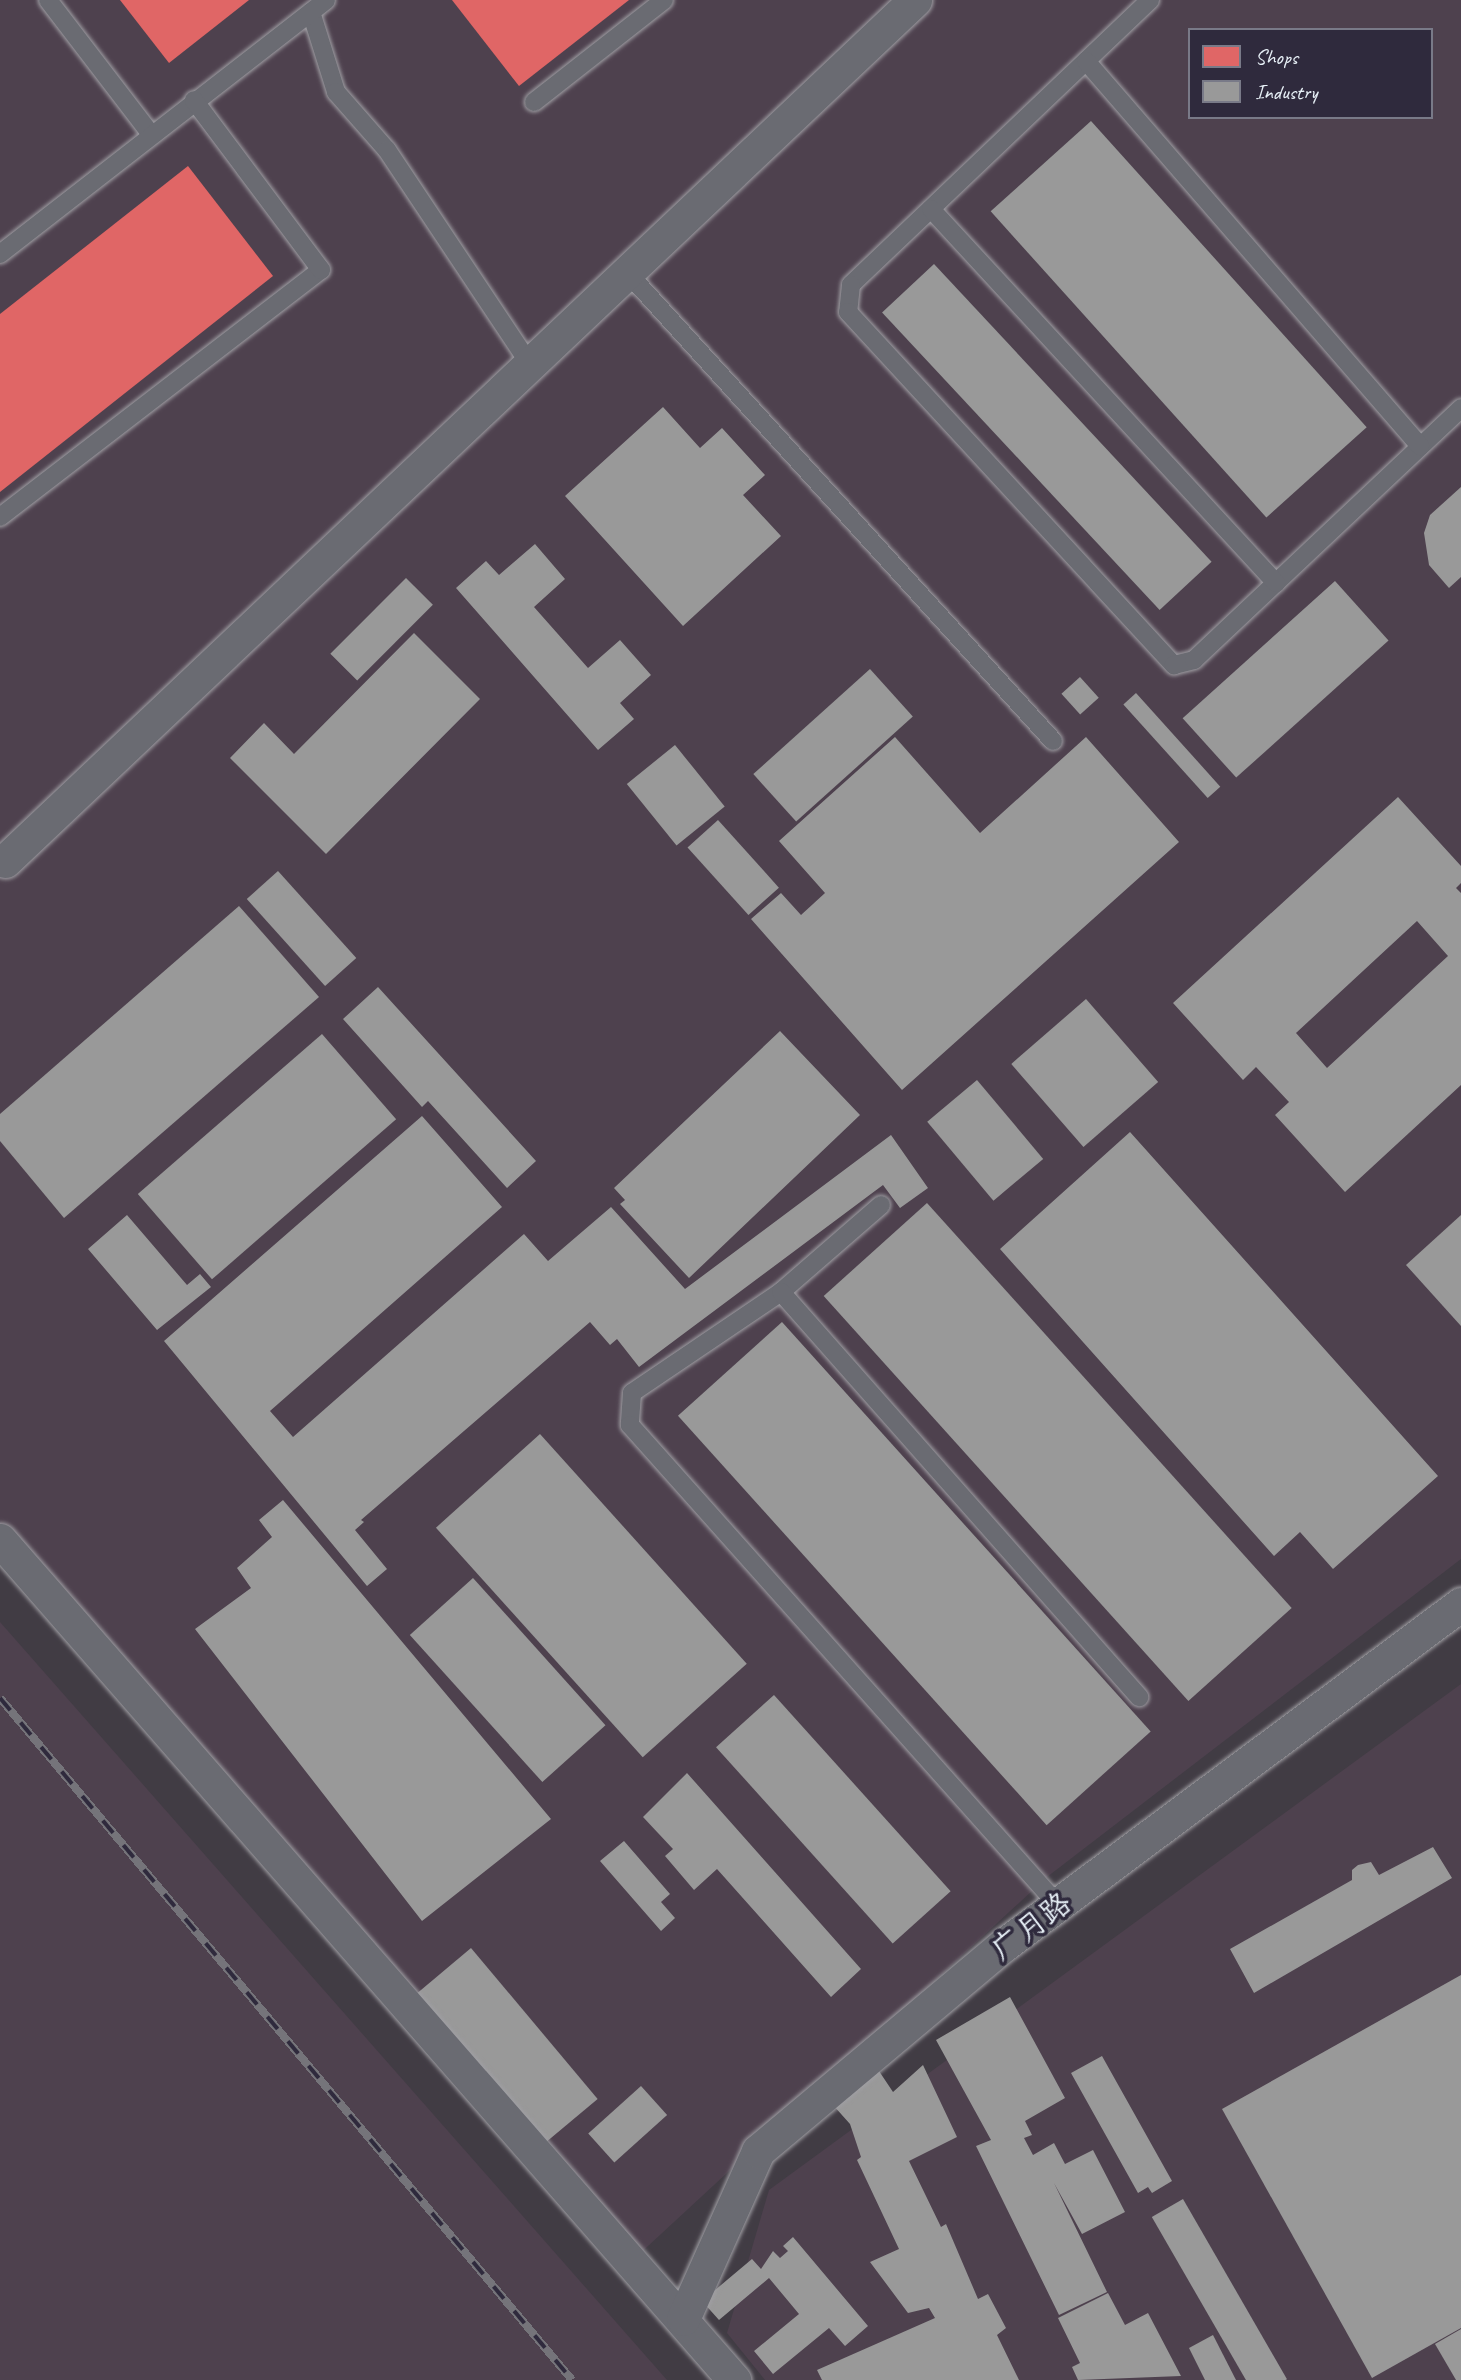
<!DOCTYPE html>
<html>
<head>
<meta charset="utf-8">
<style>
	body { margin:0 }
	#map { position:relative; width:1461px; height:2380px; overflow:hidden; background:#413c44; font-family:Caveat,"LXGW WenKai TC",sans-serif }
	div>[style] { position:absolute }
	.built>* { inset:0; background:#4e414e }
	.shops>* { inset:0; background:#e06666 }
	.industry>* { inset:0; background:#999; transform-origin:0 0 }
	.roads { filter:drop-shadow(0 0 2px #a09fa4) drop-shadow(0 0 2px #a09fa4) }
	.lane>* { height:18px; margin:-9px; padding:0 9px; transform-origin:9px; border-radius:9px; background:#6a6b72 }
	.street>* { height:33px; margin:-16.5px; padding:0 16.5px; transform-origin:16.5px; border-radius:16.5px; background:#6a6b72 }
	.rail>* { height:8px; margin-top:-4px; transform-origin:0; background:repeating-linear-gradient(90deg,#2f2a3d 0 16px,#75747a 0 32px); box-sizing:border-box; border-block:2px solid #75747a }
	span { translate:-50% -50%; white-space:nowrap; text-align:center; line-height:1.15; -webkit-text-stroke:7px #2f2a3d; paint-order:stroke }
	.street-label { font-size:30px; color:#e8f1f8 }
	.legend { position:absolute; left:1188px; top:28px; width:245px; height:91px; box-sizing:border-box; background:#2f2a3d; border:2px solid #797a88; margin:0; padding:9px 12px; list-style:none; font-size:21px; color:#e8f1f8 }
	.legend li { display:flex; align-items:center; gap:14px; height:35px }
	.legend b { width:35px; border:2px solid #797a88 }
</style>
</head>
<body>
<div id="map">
	<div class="built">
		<div style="clip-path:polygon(evenodd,0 0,1461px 0,1461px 1559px,1047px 1877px,634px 2259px,0 1538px,0 0,1190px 30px,1431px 30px,1431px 117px,1190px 117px,1190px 30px)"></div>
		<div style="clip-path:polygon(0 1622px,667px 2380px,0 2380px)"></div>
		<div style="clip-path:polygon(1461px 1684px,1461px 2380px,765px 2380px,727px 2333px,769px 2190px)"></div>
	</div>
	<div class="shops">
		<div style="clip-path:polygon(120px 0,249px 0,169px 63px)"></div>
		<div style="clip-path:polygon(452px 0,629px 0,519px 86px)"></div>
		<div style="clip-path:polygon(188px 166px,273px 276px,0 492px,0 314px)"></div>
	</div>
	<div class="industry">
		<div style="left:1091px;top:121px;width:412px;height:135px;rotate:48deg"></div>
		<div style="left:934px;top:264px;width:407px;height:71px;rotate:47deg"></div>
		<div style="clip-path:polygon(663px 407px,700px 448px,722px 428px,765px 475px,743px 495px,781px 536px,683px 626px,565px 496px)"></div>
		<div style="clip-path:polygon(1461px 487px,1461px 577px,1449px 588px,1429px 565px,1424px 533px,1430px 515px)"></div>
		<div style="clip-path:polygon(535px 544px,565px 579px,534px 607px,588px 668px,620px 640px,651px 675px,620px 703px,634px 719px,598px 750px,456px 588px,486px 561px,499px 575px)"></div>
		<div style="left:406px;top:578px;width:38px;height:107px;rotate:45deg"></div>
		<div style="left:1335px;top:581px;width:80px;height:205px;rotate:48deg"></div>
		<div style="clip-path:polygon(414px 633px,480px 699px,326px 854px,230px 758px,264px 723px,294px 754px)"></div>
		<div style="left:870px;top:669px;width:64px;height:157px;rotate:48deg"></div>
		<div style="left:1080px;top:677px;width:28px;height:25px;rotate:48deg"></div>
		<div style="left:1136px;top:693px;width:126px;height:17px;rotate:48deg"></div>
		<div style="clip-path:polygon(895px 737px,980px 833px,1086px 737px,1179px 842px,902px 1090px,751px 919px,781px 893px,801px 915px,825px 893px,779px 841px)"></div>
		<div style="left:675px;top:745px;width:79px;height:62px;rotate:51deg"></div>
		<div style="clip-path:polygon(evenodd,1398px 797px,1461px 866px,1461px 883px,1456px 888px,1461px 893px,1461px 1085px,1345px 1192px,1275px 1115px,1289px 1102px,1256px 1067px,1243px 1080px,1173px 1003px,1398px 797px,1417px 921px,1448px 956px,1327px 1068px,1296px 1033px,1417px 921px)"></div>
		<div style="left:718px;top:820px;width:91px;height:41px;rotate:48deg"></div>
		<div style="left:278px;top:871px;width:117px;height:42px;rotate:48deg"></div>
		<div style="clip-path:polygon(239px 906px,319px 997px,64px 1218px,0 1141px,0 1114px)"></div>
		<div style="clip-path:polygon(378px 987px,536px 1161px,507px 1188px,428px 1101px,422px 1107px,343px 1019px)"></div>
		<div style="left:1086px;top:999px;width:110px;height:99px;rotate:49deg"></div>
		<div style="clip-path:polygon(780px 1031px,860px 1115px,689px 1278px,620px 1204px,625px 1200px,614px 1188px)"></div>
		<div style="left:322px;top:1034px;width:113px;height:244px;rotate:49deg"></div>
		<div style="left:977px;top:1080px;width:103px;height:65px;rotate:50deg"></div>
		<div style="clip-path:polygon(422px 1116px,502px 1207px,270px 1411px,293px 1437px,524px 1234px,548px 1261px,611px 1207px,685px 1289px,891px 1135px,928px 1188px,900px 1208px,883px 1185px,639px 1367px,617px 1339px,610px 1345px,590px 1322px,361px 1520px,364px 1522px,355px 1530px,387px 1569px,367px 1586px,164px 1341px)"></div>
		<div style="clip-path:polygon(1130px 1132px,1438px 1476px,1333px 1569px,1300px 1532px,1274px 1556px,1000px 1249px)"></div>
		<div style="left:927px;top:1203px;width:545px;height:139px;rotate:48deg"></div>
		<div style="clip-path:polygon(127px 1215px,187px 1285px,200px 1274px,211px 1287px,157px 1330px,88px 1249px)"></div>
		<div style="clip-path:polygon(1461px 1215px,1461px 1326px,1406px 1265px)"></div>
		<div style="left:782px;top:1322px;width:551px;height:140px;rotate:48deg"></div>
		<div style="left:540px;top:1434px;width:309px;height:140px;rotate:48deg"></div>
		<div style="clip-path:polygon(283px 1500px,551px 1819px,422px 1921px,195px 1629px,251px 1588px,237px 1568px,272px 1537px,259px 1520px)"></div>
		<div style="left:473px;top:1578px;width:198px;height:85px;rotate:48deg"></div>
		<div style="left:774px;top:1695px;width:264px;height:78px;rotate:48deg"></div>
		<div style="clip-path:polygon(687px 1773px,861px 1969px,831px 1997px,717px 1869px,694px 1890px,665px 1856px,673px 1849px,643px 1817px)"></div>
		<div style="clip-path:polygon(624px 1841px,670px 1894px,661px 1902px,675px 1918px,661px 1931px,600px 1861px)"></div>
		<div style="clip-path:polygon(1433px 1847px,1452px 1878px,1254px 1993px,1230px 1949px,1352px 1880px,1352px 1870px,1358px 1865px,1371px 1862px,1379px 1875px)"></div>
		<div style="left:471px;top:1948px;width:197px;height:80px;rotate:50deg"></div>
		<div style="clip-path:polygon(1461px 1975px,1461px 2328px,1372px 2378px,1222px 2109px)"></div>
		<div style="clip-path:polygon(1010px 1997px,1065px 2098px,1025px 2121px,1032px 2135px,1024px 2138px,1033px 2155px,1054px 2143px,1065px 2164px,1093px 2150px,1125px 2212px,1082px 2234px,1054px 2183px,1107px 2292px,1059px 2315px,976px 2146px,991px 2140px,936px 2040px)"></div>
		<div style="clip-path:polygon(1102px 2056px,1172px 2181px,1152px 2193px,1148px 2187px,1138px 2193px,1071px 2073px)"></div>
		<div style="clip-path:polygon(923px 2065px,957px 2137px,909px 2161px,941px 2227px,946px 2224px,978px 2299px,988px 2294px,1006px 2328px,997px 2335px,1019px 2380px,822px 2380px,817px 2370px,935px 2318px,929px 2308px,908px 2313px,870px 2262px,899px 2249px,857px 2160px,861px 2157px,850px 2124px,833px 2105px,879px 2071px,893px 2092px)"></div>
		<div style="left:641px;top:2086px;width:39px;height:71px;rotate:48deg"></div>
		<div style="left:1183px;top:2199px;width:208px;height:36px;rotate:60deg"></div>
		<div style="clip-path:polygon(793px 2237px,868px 2326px,845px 2346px,829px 2328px,773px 2374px,754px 2351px,799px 2314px,769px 2278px,719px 2320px,702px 2301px,752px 2259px,761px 2269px,773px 2251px,780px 2258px,788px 2251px,783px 2246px)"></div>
		<div style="clip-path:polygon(1108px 2293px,1125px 2325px,1148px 2313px,1181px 2376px,1078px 2380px,1072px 2367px,1080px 2363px,1058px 2318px)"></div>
		<div style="clip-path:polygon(1461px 2329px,1461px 2380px,1456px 2380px,1435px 2344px)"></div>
		<div style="clip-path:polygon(1213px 2335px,1236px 2380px,1205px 2380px,1189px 2348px)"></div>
	</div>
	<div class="roads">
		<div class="lane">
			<div style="left:48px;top:0;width:168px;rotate:52.5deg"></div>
			<div style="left:1150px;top:0;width:413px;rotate:136.4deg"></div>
			<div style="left:851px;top:285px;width:27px;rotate:96deg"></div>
			<div style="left:848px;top:312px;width:481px;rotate:47.3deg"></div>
			<div style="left:1174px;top:665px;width:21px;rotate:-14deg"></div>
			<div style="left:1194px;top:660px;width:367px;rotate:-43.3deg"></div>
			<div style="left:311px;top:12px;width:84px;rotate:72.6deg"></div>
			<div style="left:336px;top:92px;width:77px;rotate:48.7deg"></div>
			<div style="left:387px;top:150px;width:256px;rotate:56.3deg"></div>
			<div style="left:1086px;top:61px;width:510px;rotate:49.06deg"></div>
			<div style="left:534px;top:102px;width:165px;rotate:-38.1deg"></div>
			<div style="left:931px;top:209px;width:509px;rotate:47.31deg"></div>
			<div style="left:0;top:254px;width:413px;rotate:-37.9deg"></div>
			<div style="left:626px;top:271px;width:635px;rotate:47.74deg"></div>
			<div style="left:0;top:517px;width:405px;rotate:-37.6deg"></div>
			<div style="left:321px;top:270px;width:212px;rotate:-126.8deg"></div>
			<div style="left:881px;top:1205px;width:133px;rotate:139deg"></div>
			<div style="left:781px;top:1292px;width:180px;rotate:145.9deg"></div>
			<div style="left:632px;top:1393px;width:32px;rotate:94deg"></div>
			<div style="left:630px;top:1425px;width:643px;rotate:48.28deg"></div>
			<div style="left:781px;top:1292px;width:541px;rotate:48.52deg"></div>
		</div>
		<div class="street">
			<div style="left:5px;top:861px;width:1253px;rotate:-43.42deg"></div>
			<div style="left:0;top:1540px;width:1116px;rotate:48.85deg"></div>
			<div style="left:683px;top:2319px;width:184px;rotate:-65.9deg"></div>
			<div style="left:758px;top:2151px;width:322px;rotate:-40deg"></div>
			<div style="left:1005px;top:1944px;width:569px;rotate:-36.71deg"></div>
		</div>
	</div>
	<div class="rail">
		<div style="left:0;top:1698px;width:890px;rotate:50.01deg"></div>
	</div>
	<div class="street-label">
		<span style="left:1031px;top:1926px;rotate:-37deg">广月路</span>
	</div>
	<ul class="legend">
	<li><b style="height:19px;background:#e06666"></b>Shops</li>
	<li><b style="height:19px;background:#999"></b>Industry</li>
	</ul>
</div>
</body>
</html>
